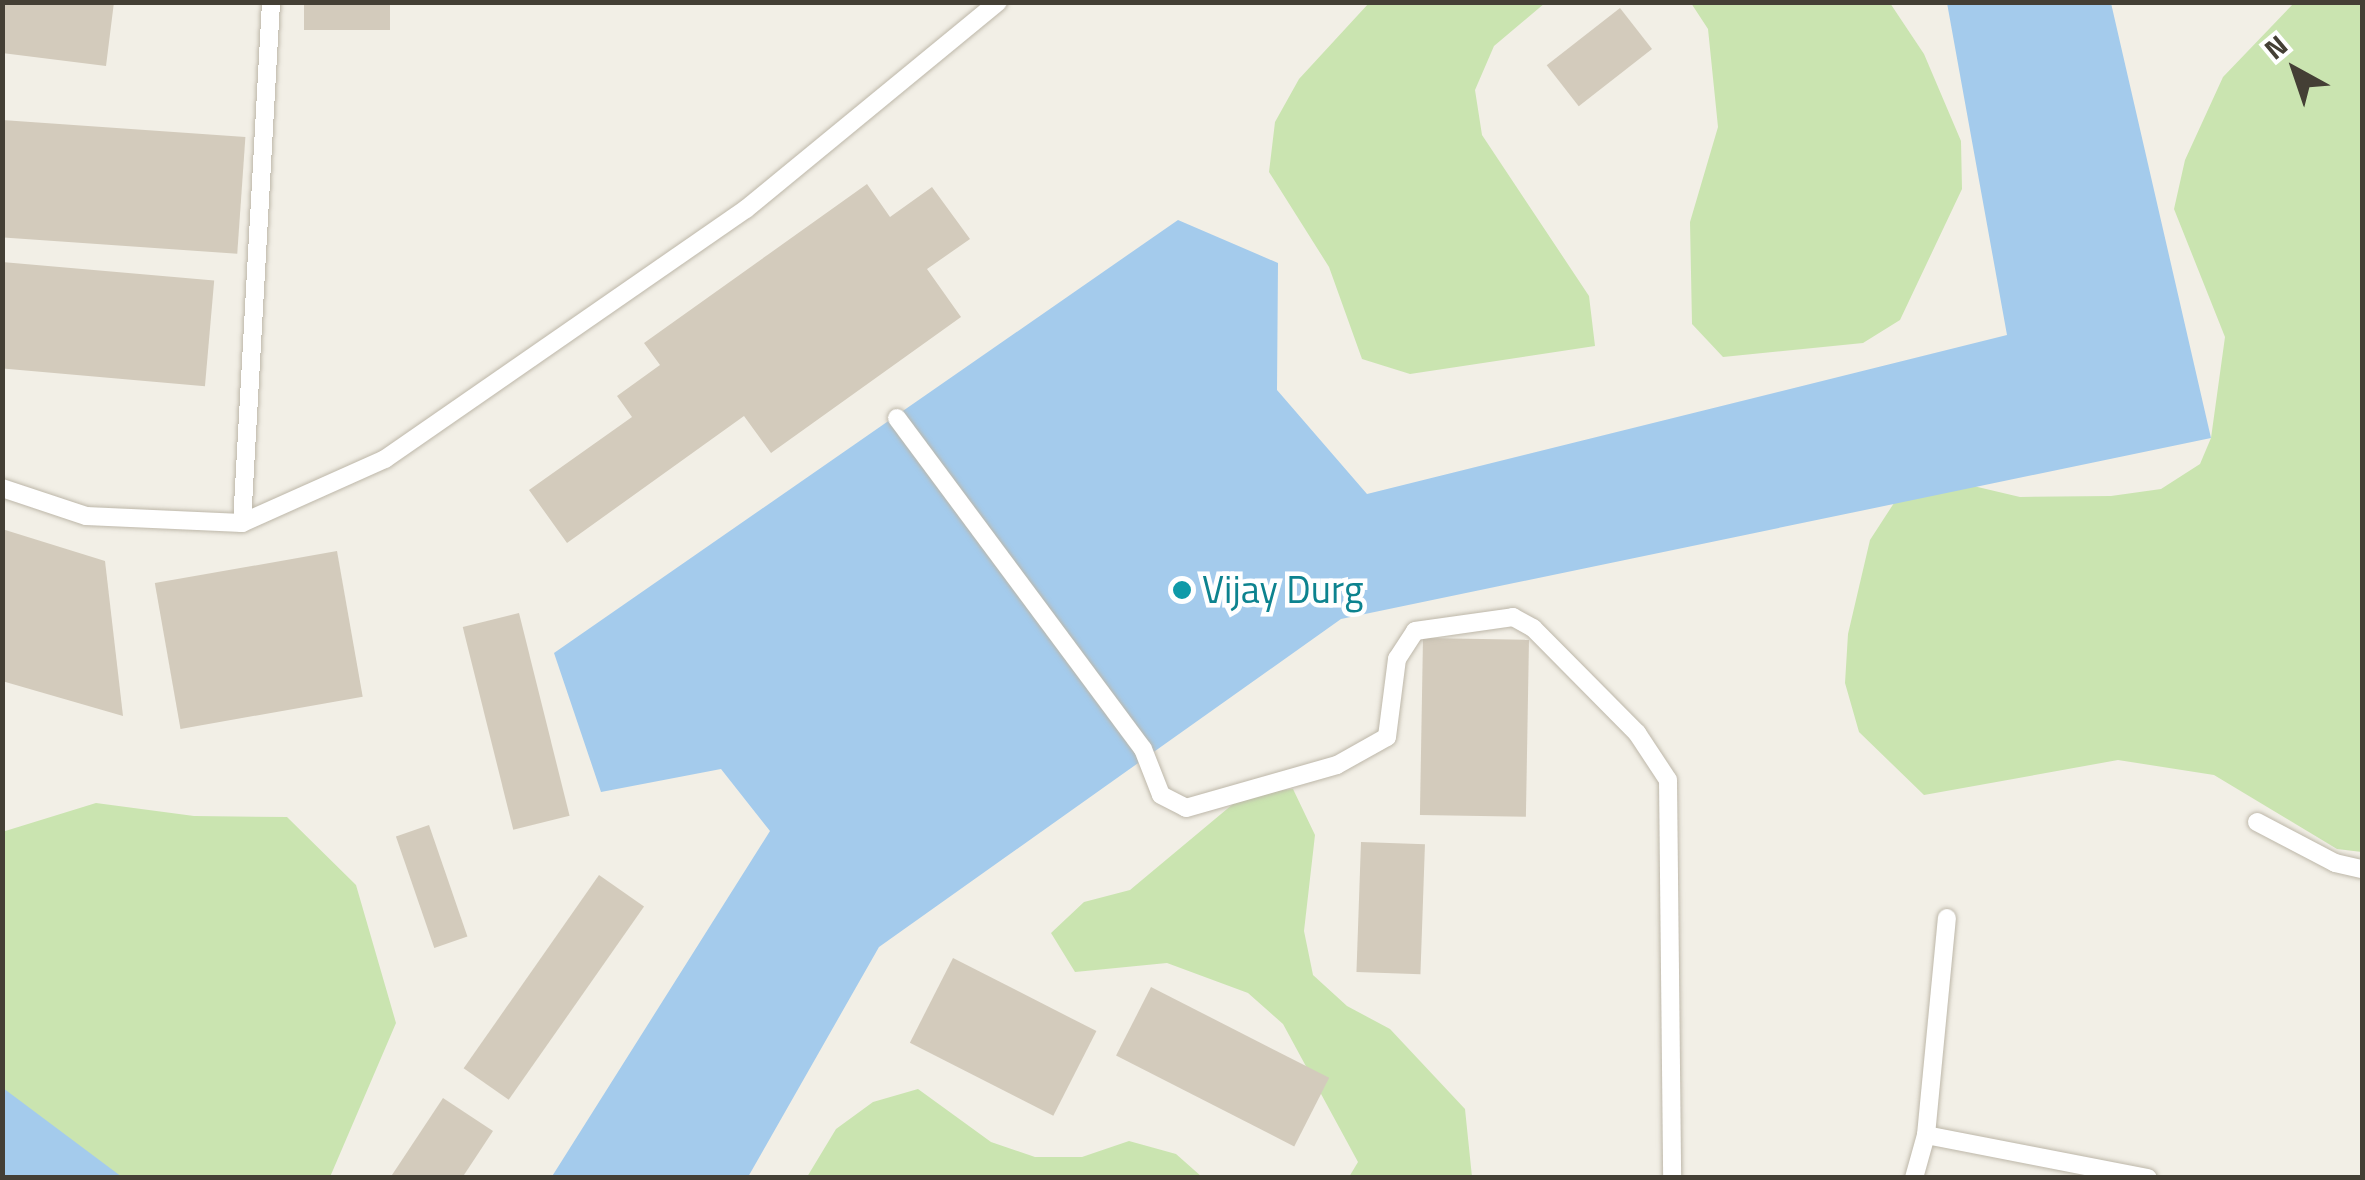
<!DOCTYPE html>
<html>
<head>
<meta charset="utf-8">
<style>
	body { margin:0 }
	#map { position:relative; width:2365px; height:1180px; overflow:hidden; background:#f2efe6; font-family:"Titillium Web",sans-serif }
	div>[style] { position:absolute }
	.green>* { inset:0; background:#cae4b0 }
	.water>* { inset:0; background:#a4cbec }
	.building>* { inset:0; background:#d3cbbc; transform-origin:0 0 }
	.roads { filter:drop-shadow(0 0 2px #bdb7a9) drop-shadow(0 0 2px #bdb7a9) }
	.service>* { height:18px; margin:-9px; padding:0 9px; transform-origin:9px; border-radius:9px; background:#fff }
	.dots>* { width:28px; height:28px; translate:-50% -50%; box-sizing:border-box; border:5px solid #fff; border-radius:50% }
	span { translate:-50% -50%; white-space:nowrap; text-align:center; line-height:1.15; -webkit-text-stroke:9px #fff; paint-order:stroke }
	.culture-label { font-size:38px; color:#0d838f }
	.left { translate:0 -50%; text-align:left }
	.frame { position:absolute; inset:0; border:5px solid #443f35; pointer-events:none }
	.north { position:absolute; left:2245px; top:20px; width:100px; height:100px; -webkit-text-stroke:8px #fff; paint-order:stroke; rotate:320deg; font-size:28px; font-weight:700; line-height:40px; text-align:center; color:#443f35 }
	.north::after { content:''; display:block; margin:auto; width:35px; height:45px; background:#443f35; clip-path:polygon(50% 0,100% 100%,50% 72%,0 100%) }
</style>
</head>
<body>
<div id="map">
	<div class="green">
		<div style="clip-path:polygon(1369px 3px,1545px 3px,1494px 46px,1475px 90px,1482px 135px,1589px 296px,1595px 346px,1410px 374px,1362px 359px,1329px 267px,1269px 172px,1275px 122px,1299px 79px)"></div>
		<div style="clip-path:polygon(1691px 3px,1890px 3px,1924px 54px,1961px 141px,1962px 189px,1900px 320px,1863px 343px,1723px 357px,1692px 324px,1690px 222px,1718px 127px,1708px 29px)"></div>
		<div style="clip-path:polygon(2294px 3px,2362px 3px,2362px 852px,2337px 849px,2214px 775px,2118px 760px,1924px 795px,1859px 732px,1845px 683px,1848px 634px,1870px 540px,1894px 503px,1931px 476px,2020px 497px,2111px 496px,2161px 489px,2200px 464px,2211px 438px,2225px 337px,2174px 209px,2185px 160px,2223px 77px)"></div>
		<div style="clip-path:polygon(1293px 789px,1315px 835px,1304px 931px,1313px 975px,1347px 1006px,1390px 1029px,1465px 1109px,1472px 1177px,1349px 1177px,1358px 1162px,1283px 1024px,1248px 993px,1167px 963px,1075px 972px,1051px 933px,1084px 902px,1130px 890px,1245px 794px)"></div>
		<div style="clip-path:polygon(96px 803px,194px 816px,287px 817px,356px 885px,396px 1023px,330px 1177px,45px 1178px,3px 1123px,2px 832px)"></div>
		<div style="clip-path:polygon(918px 1089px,991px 1142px,1035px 1157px,1082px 1157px,1129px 1141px,1176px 1154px,1202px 1177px,807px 1177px,836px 1129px,873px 1102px)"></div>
	</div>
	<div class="water">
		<div style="clip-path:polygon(1947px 3px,2111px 3px,2211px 438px,1341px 619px,879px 947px,748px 1177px,551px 1178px,770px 831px,721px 769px,601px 792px,554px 653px,1178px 220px,1278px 263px,1277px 390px,1367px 494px,2007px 335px)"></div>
		<div style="clip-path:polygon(2px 1088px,3px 1088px,122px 1177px,3px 1177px)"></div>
	</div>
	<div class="building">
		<div style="clip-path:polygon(2px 2px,114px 2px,106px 66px,2px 53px)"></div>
		<div style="left:304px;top:2px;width:86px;height:28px"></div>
		<div style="left:1620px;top:8px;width:52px;height:93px;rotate:52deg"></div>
		<div style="left:2px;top:120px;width:244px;height:117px;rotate:4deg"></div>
		<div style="clip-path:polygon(867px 184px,890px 217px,932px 187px,970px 239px,927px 269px,961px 317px,771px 453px,744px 416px,567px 543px,529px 490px,632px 417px,617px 396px,660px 365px,644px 343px)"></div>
		<div style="left:2px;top:262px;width:213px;height:106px;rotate:5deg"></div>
		<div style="clip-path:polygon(2px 529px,105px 561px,123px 716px,2px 681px)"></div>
		<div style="left:337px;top:551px;width:148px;height:185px;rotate:80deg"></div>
		<div style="left:519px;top:613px;width:209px;height:58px;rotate:76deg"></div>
		<div style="left:1423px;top:638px;width:106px;height:177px;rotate:1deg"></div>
		<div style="left:429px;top:825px;width:118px;height:35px;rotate:71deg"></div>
		<div style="left:1361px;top:842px;width:64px;height:130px;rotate:2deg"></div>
		<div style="left:599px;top:875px;width:55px;height:236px;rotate:35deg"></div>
		<div style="left:953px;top:958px;width:161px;height:95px;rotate:27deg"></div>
		<div style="left:1151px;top:987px;width:200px;height:77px;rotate:27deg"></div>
		<div style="clip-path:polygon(443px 1098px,493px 1131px,462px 1178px,390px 1178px)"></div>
	</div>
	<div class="roads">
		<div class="service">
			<div style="left:897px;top:418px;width:412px;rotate:53.4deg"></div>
			<div style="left:1143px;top:749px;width:49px;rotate:68.6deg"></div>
			<div style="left:1161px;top:795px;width:28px;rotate:27deg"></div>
			<div style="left:1186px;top:808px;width:157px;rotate:-15.9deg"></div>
			<div style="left:1337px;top:765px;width:57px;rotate:-29.2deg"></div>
			<div style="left:1387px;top:737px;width:79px;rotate:-82.7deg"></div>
			<div style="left:1397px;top:659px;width:33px;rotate:-57deg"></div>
			<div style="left:1415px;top:631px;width:99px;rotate:-8.1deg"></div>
			<div style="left:1513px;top:617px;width:23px;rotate:29deg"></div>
			<div style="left:1533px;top:628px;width:148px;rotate:45.3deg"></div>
			<div style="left:1637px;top:733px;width:56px;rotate:56.6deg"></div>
			<div style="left:1668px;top:780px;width:398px;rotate:89.4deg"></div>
			<div style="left:2px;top:488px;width:89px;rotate:18.4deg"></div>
			<div style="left:86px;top:516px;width:156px;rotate:2.6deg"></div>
			<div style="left:242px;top:523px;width:157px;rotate:-24.1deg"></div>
			<div style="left:385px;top:459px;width:439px;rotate:-34.7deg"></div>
			<div style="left:746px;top:209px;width:326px;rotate:-39.4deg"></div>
			<div style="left:242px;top:523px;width:522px;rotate:-86.81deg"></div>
			<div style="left:2257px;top:822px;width:88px;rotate:27.7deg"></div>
			<div style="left:2335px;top:863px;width:28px;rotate:13deg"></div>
			<div style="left:1926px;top:1135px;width:226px;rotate:11deg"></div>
			<div style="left:1914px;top:1178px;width:45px;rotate:-74.4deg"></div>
			<div style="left:1926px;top:1135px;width:218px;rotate:-84.5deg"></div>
		</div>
	</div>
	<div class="dots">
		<div style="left:1182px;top:590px;background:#0f9aa8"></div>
	</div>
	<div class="culture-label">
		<span class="left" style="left:1202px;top:590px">Vijay Durg</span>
	</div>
	<div class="frame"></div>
	<div class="north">N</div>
</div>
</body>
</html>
